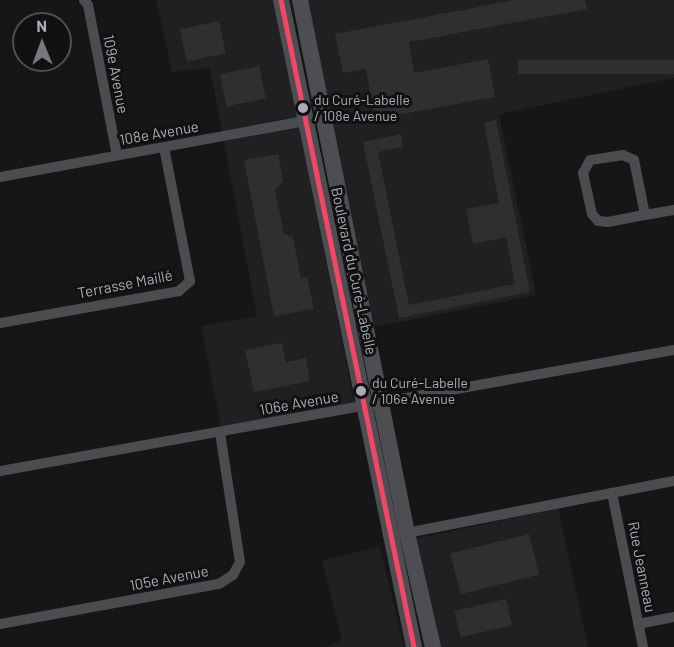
<!DOCTYPE html>
<html>
<head>
<meta charset="utf-8">
<style>
	body { margin:0 }
	#map { position:relative; width:674px; height:647px; overflow:hidden; background:#161617; font-family:Barlow,sans-serif }
	div>[style] { position:absolute }
	.built>* { inset:0; background:#202022 }
	.building>* { inset:0; background:#2f2f31; transform-origin:0 0 }
	.minor>* { height:10px; margin:-5px; padding:0 5px; transform-origin:5px; border-radius:5px; background:#4b4c4f }
	.primary>* { height:16px; margin:-8px; padding:0 8px; transform-origin:8px; border-radius:8px; background:#4d4e51 }
	.bus-1>* { height:4.5px; margin:-2.25px; padding:0 2.25px; transform-origin:2.25px; border-radius:2.25px; background:#f34667 }
	.dots>* { width:16px; height:16px; translate:-50% -50%; box-sizing:border-box; border:3px solid #111112; border-radius:50% }
	span { translate:-50% -50%; white-space:nowrap; text-align:center; line-height:1.15; -webkit-text-stroke:6px #111112; paint-order:stroke }
	.bus-label { font-size:14px; color:#a9acb6 }
	.left { translate:0 -50%; text-align:left }
	.street-label { font-size:15px; color:#a9acb6 }
	.north { position:absolute; left:12px; top:12px; width:60px; height:60px; box-sizing:border-box; background:#111112; border:2px solid #4e4f54; border-radius:50%; rotate:359deg; font-size:16px; font-weight:700; line-height:24px; text-align:center; color:#a9acb6 }
	.north::after { content:''; display:block; margin:auto; width:21px; height:27px; background:#76787e; clip-path:polygon(50% 0,100% 100%,50% 72%,0 100%) }
</style>
</head>
<body>
<div id="map">
	<div class="built">
		<div style="clip-path:polygon(156px 0,274px 0,354px 402px,221px 427px,201px 326px,257px 316px,210px 68px,172px 72px)"></div>
		<div style="clip-path:polygon(302px 0,674px 0,674px 78px,499px 114px,536px 295px,369px 328px)"></div>
		<div style="clip-path:polygon(558px 508px,588px 647px,435px 647px,410px 540px)"></div>
		<div style="clip-path:polygon(380px 547px,404px 647px,324px 647px,342px 640px,322px 560px)"></div>
	</div>
	<div class="building">
		<div style="clip-path:polygon(515px 0,585px 0,587px 9px,409px 42px,414px 73px,488px 59px,495px 97px,375px 119px,366px 69px,343px 73px,335px 34px)"></div>
		<div style="left:219px;top:21px;width:33px;height:40px;rotate:78deg"></div>
		<div style="left:674px;top:60px;width:14px;height:156px;rotate:90deg"></div>
		<div style="left:259px;top:66px;width:33px;height:40px;rotate:78deg"></div>
		<div style="clip-path:polygon(496px 120px,530px 292px,399px 318px,363px 142px,401px 134px,403px 147px,378px 152px,409px 305px,515px 284px,506px 237px,473px 244px,466px 209px,499px 203px,484px 123px)"></div>
		<div style="clip-path:polygon(278px 154px,283px 181px,275px 190px,284px 234px,293px 237px,301px 278px,307px 277px,314px 309px,274px 316px,244px 160px)"></div>
		<div style="clip-path:polygon(282px 343px,286px 362px,306px 358px,310px 381px,254px 392px,245px 350px)"></div>
		<div style="left:529px;top:534px;width:42px;height:81px;rotate:76deg"></div>
		<div style="left:506px;top:599px;width:27px;height:53px;rotate:77deg"></div>
	</div>
	<div class="minor">
		<div style="left:84px;top:0;width:6px;rotate:51deg"></div>
		<div style="left:88px;top:5px;width:153px;rotate:79.1deg"></div>
		<div style="left:0;top:177px;width:328px;rotate:-10.4deg"></div>
		<div style="left:645px;top:215px;width:56px;rotate:-101.3deg"></div>
		<div style="left:634px;top:160px;width:12px;rotate:-156deg"></div>
		<div style="left:623px;top:155px;width:33px;rotate:171deg"></div>
		<div style="left:590px;top:160px;width:15px;rotate:118deg"></div>
		<div style="left:583px;top:173px;width:42px;rotate:77.6deg"></div>
		<div style="left:592px;top:214px;width:9px;rotate:49deg"></div>
		<div style="left:598px;top:221px;width:10px;rotate:6deg"></div>
		<div style="left:608px;top:222px;width:38px;rotate:-11deg"></div>
		<div style="left:645px;top:215px;width:29px;rotate:-10deg"></div>
		<div style="left:0;top:323px;width:182px;rotate:-10.1deg"></div>
		<div style="left:179px;top:291px;width:15px;rotate:-42deg"></div>
		<div style="left:190px;top:281px;width:136px;rotate:-101deg"></div>
		<div style="left:0;top:471px;width:685px;rotate:-10.18deg"></div>
		<div style="left:612px;top:493px;width:157px;rotate:78.6deg"></div>
		<div style="left:401px;top:534px;width:278px;rotate:-11deg"></div>
		<div style="left:0;top:624px;width:223px;rotate:-10.4deg"></div>
		<div style="left:219px;top:584px;width:17px;rotate:-33deg"></div>
		<div style="left:233px;top:575px;width:15px;rotate:-62deg"></div>
		<div style="left:240px;top:562px;width:131px;rotate:-98.8deg"></div>
		<div style="left:638px;top:624px;width:37px;rotate:-11deg"></div>
	</div>
	<div class="primary">
		<div style="left:281px;top:0;width:661px;rotate:78.38deg"></div>
		<div style="left:300px;top:0;width:544px;rotate:78.65deg"></div>
		<div style="left:407px;top:533px;width:117px;rotate:77.2deg"></div>
	</div>
	<div class="bus-1">
		<div style="left:281px;top:0;width:661px;rotate:78.38deg"></div>
	</div>
	<div class="dots">
		<div style="left:303px;top:108px;background:#a9acb6"></div>
		<div style="left:361px;top:391px;background:#a9acb6"></div>
	</div>
	<div class="bus-label">
		<span class="left" style="left:314px;top:108px">du Curé-Labelle<br>/ 108e Avenue</span>
		<span class="left" style="left:372px;top:391px">du Curé-Labelle<br>/ 106e Avenue</span>
	</div>
	<div class="street-label">
		<span style="left:116px;top:74px;rotate:79deg">109e Avenue</span>
		<span style="left:159px;top:133px;rotate:-10deg">108e Avenue</span>
		<span style="left:354px;top:271px;rotate:78deg">Boulevard du Curé-Labelle</span>
		<span style="left:125px;top:284px;rotate:-11deg">Terrasse Maillé</span>
		<span style="left:299px;top:403px;rotate:-10deg">106e Avenue</span>
		<span style="left:642px;top:567px;rotate:79deg">Rue Jeanneau</span>
		<span style="left:169px;top:578px;rotate:-11deg">105e Avenue</span>
	</div>
	<div class="north">N</div>
</div>
</body>
</html>
